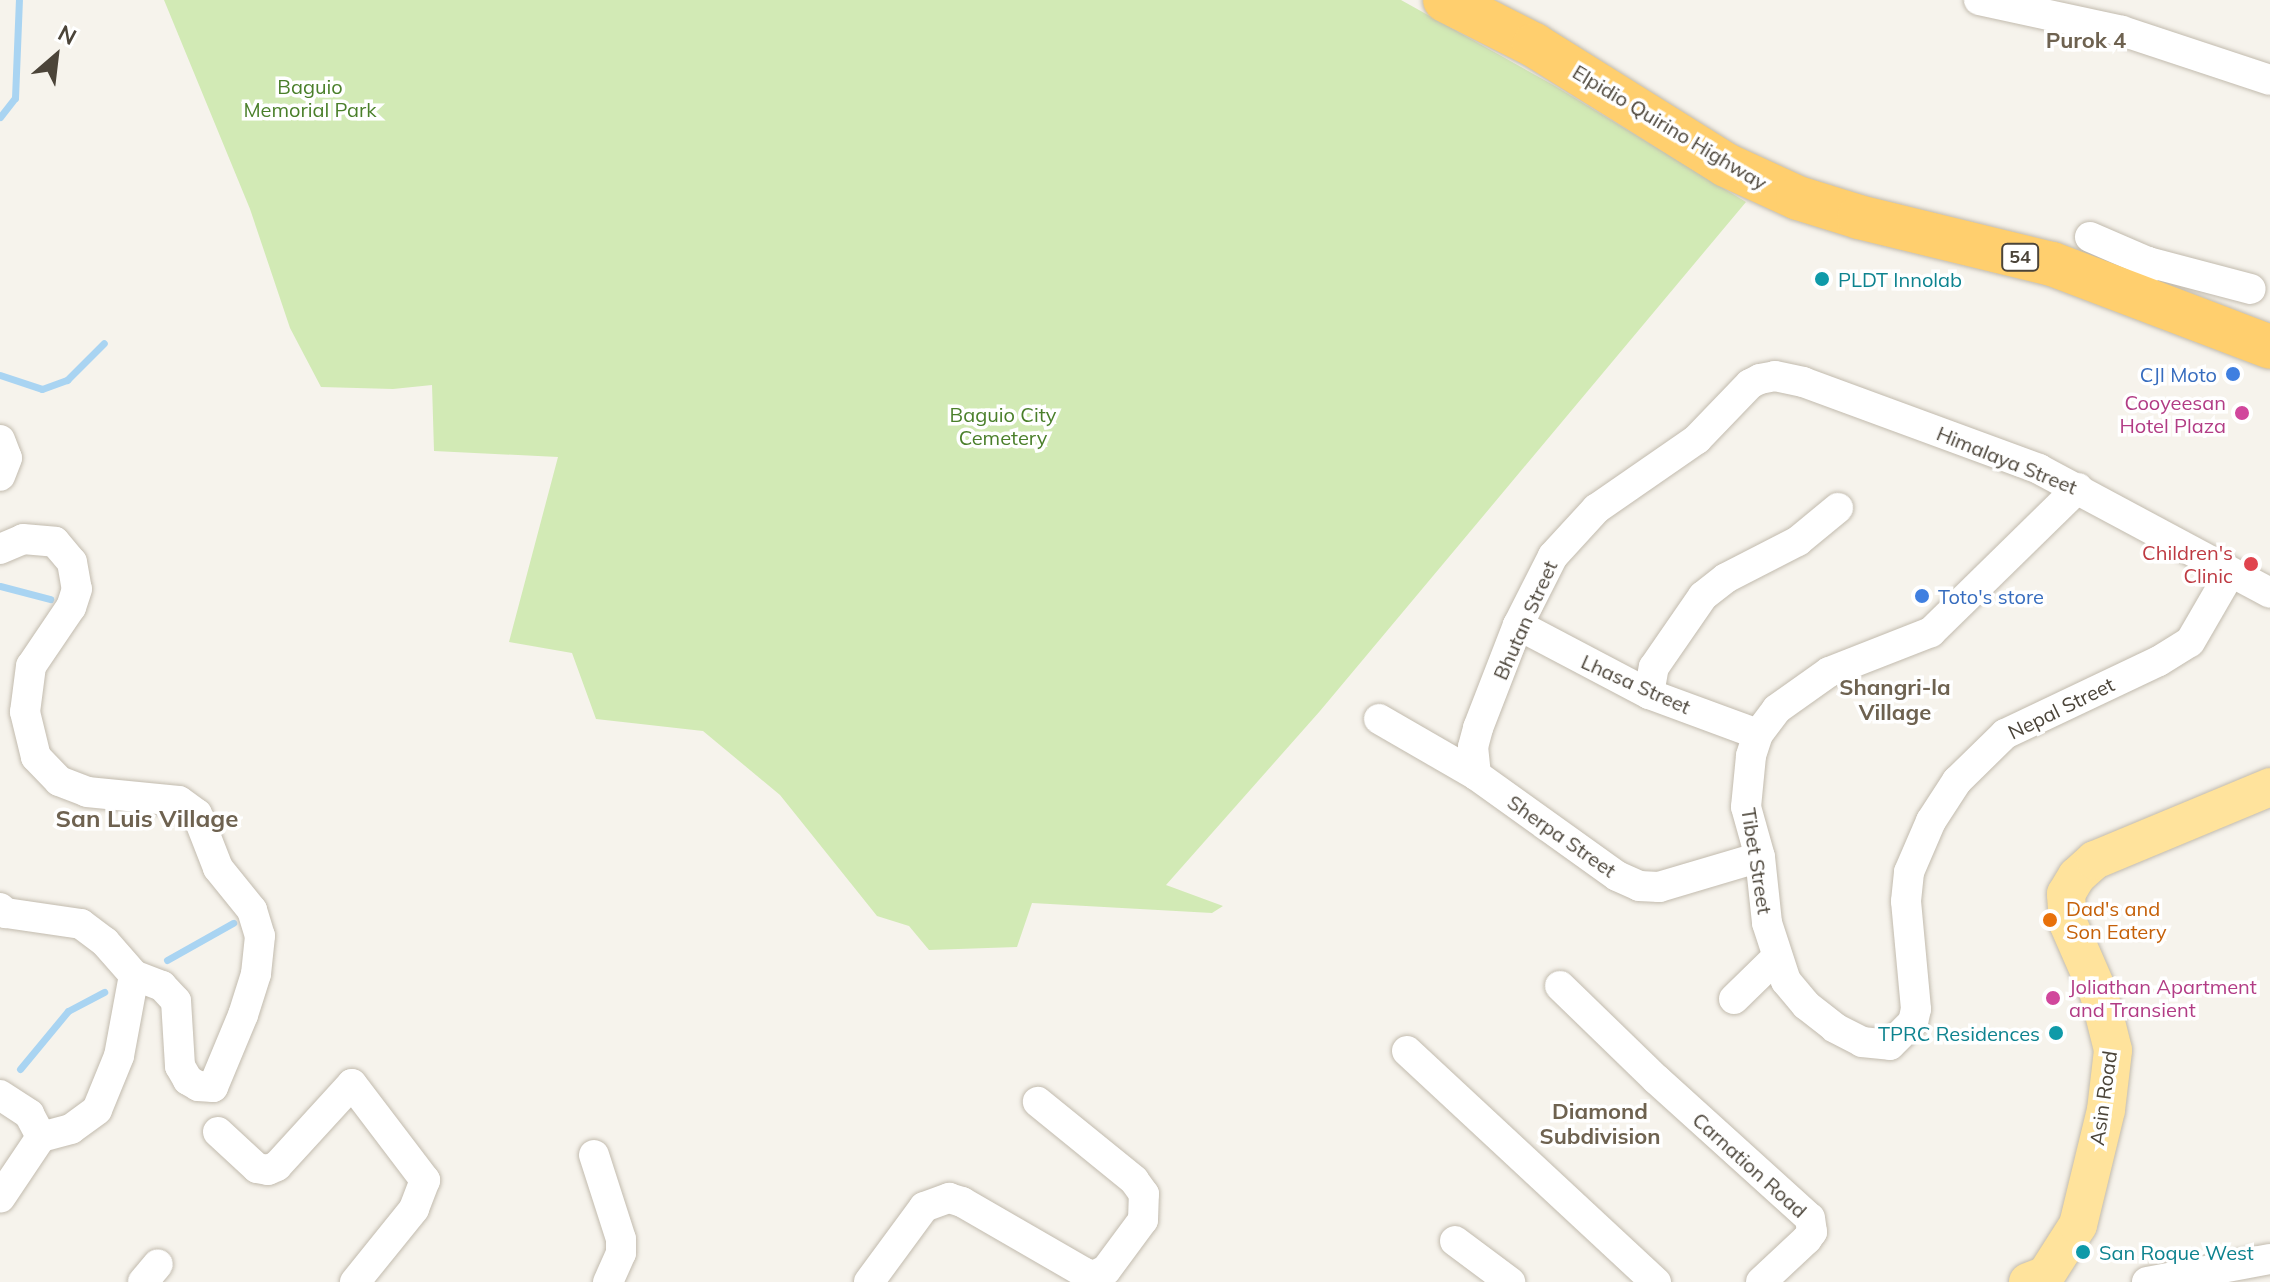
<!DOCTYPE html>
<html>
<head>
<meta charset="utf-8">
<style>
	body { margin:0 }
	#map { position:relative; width:2270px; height:1282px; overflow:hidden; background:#f6f3ec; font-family:Mulish,sans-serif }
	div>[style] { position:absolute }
	.green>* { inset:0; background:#d2eab5 }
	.stream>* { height:7px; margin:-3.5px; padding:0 3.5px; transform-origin:3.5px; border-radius:3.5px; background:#a9d4f2 }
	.roads { filter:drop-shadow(0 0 2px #c2bbae) drop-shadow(0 0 2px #c2bbae) }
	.minor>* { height:30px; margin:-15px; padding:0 15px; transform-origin:15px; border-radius:15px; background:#fff }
	.major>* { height:38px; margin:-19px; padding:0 19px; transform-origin:19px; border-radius:19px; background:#ffe39c }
	.highway>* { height:44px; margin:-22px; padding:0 22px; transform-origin:22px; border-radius:22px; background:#ffcf6e }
	.dots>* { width:22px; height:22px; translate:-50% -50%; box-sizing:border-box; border:4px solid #fff; border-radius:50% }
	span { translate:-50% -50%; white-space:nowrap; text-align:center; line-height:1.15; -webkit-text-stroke:7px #fff; paint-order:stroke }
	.shield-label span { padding:2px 6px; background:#fff; border:2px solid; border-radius:6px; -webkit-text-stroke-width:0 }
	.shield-label { font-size:18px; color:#4b4439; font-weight:700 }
	.park-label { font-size:20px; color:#4a7f2a }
	.street-label { font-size:20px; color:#4b4439 }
	.culture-label { font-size:20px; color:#0d838f }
	.left { translate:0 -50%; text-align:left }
	.right { translate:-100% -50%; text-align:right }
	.shop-label { font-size:20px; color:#366cbe }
	.hotel-label { font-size:20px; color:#b23c85 }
	.health-label { font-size:20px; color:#be3a42 }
	.food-label { font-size:20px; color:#c56008 }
	.neighbourhood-label { font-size:22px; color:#6e6250; font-weight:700 }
	.quarter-label { font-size:24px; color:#6e6250; font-weight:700 }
	.north { position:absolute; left:16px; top:16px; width:80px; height:80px; -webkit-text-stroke:6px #fff; paint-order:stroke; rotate:28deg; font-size:22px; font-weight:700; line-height:32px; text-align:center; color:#4b4439 }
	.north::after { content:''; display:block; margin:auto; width:28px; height:36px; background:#4b4439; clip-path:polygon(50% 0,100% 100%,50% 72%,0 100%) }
</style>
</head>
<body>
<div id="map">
	<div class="green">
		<div style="clip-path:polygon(164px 0,1401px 0,1555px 86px,1746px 202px,1320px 711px,1166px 885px,1223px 906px,1212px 913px,1032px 903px,1017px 947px,929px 950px,909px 926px,877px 916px,780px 795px,703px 731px,596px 719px,572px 653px,509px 642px,558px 457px,434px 451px,432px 385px,393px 389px,321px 387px,290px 328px,250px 209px)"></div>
	</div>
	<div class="stream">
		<div style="left:0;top:117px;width:24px;rotate:-52deg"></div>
		<div style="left:15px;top:98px;width:98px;rotate:-87.7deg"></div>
		<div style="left:0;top:375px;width:44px;rotate:18.4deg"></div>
		<div style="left:42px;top:389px;width:27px;rotate:-20deg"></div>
		<div style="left:67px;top:380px;width:52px;rotate:-45deg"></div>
		<div style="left:0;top:586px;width:52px;rotate:14.6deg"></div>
		<div style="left:167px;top:960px;width:76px;rotate:-29.3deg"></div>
		<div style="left:20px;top:1069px;width:75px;rotate:-50.4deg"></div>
		<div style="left:68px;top:1011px;width:41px;rotate:-27.8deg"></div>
	</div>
	<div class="roads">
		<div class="minor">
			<div style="left:1979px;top:0;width:146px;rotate:12.2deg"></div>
			<div style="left:2122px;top:31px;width:156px;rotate:18.3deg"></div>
			<div style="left:2090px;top:237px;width:63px;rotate:23.3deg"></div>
			<div style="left:2137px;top:295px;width:35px;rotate:-72deg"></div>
			<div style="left:2148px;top:262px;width:106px;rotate:14.7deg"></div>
			<div style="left:0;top:440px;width:19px;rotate:69deg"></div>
			<div style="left:7px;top:458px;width:19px;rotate:111deg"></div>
			<div style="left:2078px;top:488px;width:206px;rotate:135.6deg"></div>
			<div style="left:1931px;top:632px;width:110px;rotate:158.6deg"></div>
			<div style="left:1829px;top:672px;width:64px;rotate:144.6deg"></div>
			<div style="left:1777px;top:709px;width:31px;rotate:127deg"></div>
			<div style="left:1758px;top:734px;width:23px;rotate:108deg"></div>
			<div style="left:1751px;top:756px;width:51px;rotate:95.6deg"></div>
			<div style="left:1746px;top:807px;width:52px;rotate:74.4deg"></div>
			<div style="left:1760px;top:857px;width:66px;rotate:83.9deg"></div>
			<div style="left:1767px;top:923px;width:61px;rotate:71.9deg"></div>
			<div style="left:1786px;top:981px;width:31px;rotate:50deg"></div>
			<div style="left:1806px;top:1005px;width:37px;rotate:38deg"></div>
			<div style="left:1835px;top:1028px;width:30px;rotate:27deg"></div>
			<div style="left:1862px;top:1042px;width:28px;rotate:6deg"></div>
			<div style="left:1890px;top:1045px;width:33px;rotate:-45deg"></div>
			<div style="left:1913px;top:1022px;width:13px;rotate:-77deg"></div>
			<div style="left:1916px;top:1009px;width:108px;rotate:-95.3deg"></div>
			<div style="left:1906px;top:901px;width:29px;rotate:-84deg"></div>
			<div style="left:1909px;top:872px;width:56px;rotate:-66.7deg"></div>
			<div style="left:1931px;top:821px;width:48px;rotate:-57deg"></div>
			<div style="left:1957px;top:781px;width:67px;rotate:-44.4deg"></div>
			<div style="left:2005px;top:734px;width:170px;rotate:-25.4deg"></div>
			<div style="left:2159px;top:661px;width:36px;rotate:-32deg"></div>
			<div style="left:2190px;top:642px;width:80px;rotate:-59.9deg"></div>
			<div style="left:0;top:549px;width:25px;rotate:-23deg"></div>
			<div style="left:23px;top:539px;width:32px;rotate:5deg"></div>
			<div style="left:55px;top:542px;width:26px;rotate:50deg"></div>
			<div style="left:72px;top:562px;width:27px;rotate:80deg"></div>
			<div style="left:77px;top:589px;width:19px;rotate:108deg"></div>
			<div style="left:71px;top:607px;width:71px;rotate:124.1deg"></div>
			<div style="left:31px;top:666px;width:46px;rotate:97.4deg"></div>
			<div style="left:25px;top:712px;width:46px;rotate:76.3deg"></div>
			<div style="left:36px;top:757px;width:33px;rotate:46deg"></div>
			<div style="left:59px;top:781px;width:30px;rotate:21deg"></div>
			<div style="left:87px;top:792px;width:92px;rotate:5.6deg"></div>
			<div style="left:179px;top:801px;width:22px;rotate:36deg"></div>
			<div style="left:197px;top:814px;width:58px;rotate:68.7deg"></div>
			<div style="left:218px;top:868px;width:54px;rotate:51deg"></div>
			<div style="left:252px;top:910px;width:27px;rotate:73deg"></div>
			<div style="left:260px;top:936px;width:38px;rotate:96deg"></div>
			<div style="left:256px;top:974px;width:43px;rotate:107.6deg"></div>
			<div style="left:243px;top:1015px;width:78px;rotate:112.6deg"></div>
			<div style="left:213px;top:1087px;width:15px;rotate:-176deg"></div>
			<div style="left:198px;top:1086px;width:12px;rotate:-149deg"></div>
			<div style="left:188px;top:1080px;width:16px;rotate:-120deg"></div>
			<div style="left:180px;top:1066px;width:65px;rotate:-93.5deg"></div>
			<div style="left:176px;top:1001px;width:21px;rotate:-133deg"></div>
			<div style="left:162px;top:986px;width:30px;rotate:-159deg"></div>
			<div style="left:1518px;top:625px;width:148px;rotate:27.8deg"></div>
			<div style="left:1649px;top:694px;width:116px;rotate:20.2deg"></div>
			<div style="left:1649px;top:694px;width:27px;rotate:-80deg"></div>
			<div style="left:1654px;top:667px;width:86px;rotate:-55.4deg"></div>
			<div style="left:1703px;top:596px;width:29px;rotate:-38deg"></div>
			<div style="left:1726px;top:578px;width:81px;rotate:-27.2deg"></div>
			<div style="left:1798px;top:541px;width:52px;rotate:-39.5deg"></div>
			<div style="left:1379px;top:719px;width:112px;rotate:30deg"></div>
			<div style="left:1476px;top:775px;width:173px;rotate:35.6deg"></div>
			<div style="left:1617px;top:876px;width:24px;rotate:24deg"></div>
			<div style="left:1639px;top:886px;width:20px;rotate:3deg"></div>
			<div style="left:1659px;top:887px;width:105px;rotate:-16.5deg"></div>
			<div style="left:1476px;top:775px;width:28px;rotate:-96deg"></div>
			<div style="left:1473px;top:747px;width:20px;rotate:-75deg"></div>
			<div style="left:1478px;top:728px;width:110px;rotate:-68.8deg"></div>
			<div style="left:1518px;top:625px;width:77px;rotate:-63.1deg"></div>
			<div style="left:1553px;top:556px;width:64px;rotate:-47.5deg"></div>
			<div style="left:1596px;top:509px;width:123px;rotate:-34.7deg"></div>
			<div style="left:1697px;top:439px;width:76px;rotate:-46.1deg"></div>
			<div style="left:1750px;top:384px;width:11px;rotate:-27deg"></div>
			<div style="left:1760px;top:379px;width:15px;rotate:-11deg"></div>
			<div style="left:1775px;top:376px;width:29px;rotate:12deg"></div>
			<div style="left:1803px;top:382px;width:252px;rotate:20.2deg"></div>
			<div style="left:2039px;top:469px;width:262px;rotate:28.2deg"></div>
			<div style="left:0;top:908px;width:8px;rotate:40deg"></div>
			<div style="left:6px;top:913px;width:76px;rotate:8.3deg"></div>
			<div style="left:81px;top:924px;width:30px;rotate:37deg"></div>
			<div style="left:105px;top:942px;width:44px;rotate:48.7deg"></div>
			<div style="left:134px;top:975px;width:82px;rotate:100.5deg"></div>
			<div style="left:119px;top:1056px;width:58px;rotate:112.2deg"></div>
			<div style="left:97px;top:1110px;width:32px;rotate:144deg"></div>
			<div style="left:71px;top:1129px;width:31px;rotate:165deg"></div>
			<div style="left:41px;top:1137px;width:73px;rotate:123.9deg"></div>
			<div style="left:1560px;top:986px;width:134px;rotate:44.1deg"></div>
			<div style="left:1656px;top:1079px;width:207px;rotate:42.1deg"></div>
			<div style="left:1810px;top:1218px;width:14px;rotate:82deg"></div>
			<div style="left:1812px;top:1232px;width:9px;rotate:126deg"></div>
			<div style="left:1807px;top:1239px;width:63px;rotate:136.9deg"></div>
			<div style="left:1734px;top:999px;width:59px;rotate:-44.3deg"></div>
			<div style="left:1407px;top:1051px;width:340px;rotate:42.9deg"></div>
			<div style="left:0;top:1095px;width:35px;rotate:33deg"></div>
			<div style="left:29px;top:1114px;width:26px;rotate:62deg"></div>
			<div style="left:218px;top:1132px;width:53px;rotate:42.7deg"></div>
			<div style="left:257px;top:1168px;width:11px;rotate:10deg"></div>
			<div style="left:268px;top:1170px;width:10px;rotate:-24deg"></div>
			<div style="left:277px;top:1166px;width:111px;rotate:-47.6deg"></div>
			<div style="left:352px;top:1084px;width:121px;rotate:52.8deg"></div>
			<div style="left:425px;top:1180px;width:31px;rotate:111deg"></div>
			<div style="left:414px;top:1209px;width:94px;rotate:128.9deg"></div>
			<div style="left:594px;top:1155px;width:88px;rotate:72.2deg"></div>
			<div style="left:621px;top:1239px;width:14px;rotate:90deg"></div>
			<div style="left:621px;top:1253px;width:32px;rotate:114deg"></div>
			<div style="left:1455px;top:1241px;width:69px;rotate:36.7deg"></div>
			<div style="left:143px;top:1282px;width:23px;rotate:-50deg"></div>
			<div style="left:869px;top:1282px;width:93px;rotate:-53.7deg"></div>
			<div style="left:924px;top:1207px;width:27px;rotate:-20deg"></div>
			<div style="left:949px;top:1198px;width:14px;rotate:17deg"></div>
			<div style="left:962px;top:1202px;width:142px;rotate:30deg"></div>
			<div style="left:1085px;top:1273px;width:9px;rotate:21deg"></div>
			<div style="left:1093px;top:1276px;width:14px;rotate:-25deg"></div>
			<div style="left:1106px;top:1270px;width:62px;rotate:-53.5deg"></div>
			<div style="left:1143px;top:1220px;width:26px;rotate:-88deg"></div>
			<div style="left:1144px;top:1194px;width:17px;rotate:-126deg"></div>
			<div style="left:1134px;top:1180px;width:124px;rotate:-140.9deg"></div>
			<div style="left:2147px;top:1282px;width:125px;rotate:-10.6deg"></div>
		</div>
		<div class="major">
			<div style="left:2028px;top:1282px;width:19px;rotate:-21deg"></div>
			<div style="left:2046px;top:1275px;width:59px;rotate:-57.4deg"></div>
			<div style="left:2078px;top:1225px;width:118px;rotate:-76.3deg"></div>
			<div style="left:2106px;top:1110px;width:60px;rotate:-83.3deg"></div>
			<div style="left:2113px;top:1050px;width:58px;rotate:-104deg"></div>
			<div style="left:2099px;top:994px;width:77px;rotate:-113.6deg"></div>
			<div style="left:2068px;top:923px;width:29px;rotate:-94deg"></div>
			<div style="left:2066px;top:894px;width:21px;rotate:-59deg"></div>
			<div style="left:2077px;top:876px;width:24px;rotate:-42deg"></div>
			<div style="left:2095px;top:860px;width:190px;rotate:-22.6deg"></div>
		</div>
		<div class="highway">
			<div style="left:1445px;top:0;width:100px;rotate:26.8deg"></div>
			<div style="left:1534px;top:45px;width:226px;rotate:32deg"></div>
			<div style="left:1726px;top:165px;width:79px;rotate:24.6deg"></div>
			<div style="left:1798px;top:198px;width:64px;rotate:17.3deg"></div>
			<div style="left:1859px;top:217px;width:199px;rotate:13.7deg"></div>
			<div style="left:2052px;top:264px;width:233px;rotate:20.8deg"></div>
		</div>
	</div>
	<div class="dots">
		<div style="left:1822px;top:279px;background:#0f9aa8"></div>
		<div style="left:2233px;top:374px;background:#3f7fe0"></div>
		<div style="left:2242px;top:413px;background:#d1479c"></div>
		<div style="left:2251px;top:564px;background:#e0444e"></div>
		<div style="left:1922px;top:596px;background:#3f7fe0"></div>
		<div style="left:2050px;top:920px;background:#e8710a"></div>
		<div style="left:2053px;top:998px;background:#d1479c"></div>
		<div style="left:2056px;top:1033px;background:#0f9aa8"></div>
		<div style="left:2083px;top:1252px;background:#0f9aa8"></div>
	</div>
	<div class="shield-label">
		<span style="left:2020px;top:257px">54</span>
	</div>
	<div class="park-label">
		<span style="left:310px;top:98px">Baguio<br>Memorial Park</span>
		<span style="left:1003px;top:426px">Baguio City<br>Cemetery</span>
	</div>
	<div class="street-label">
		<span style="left:1670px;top:127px;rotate:31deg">Elpidio Quirino Highway</span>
		<span style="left:2007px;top:460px;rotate:22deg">Himalaya Street</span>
		<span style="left:1525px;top:620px;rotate:-66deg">Bhutan Street</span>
		<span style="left:1636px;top:684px;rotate:24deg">Lhasa Street</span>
		<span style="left:2061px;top:708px;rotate:-26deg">Nepal Street</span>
		<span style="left:1562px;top:836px;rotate:35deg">Sherpa Street</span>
		<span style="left:1757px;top:861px;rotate:81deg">Tibet Street</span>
		<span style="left:2103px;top:1098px;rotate:-82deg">Asin Road</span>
		<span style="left:1750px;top:1165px;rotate:42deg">Carnation Road</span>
	</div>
	<div class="culture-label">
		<span class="left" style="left:1838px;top:279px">PLDT Innolab</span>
		<span class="right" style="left:2040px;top:1033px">TPRC Residences</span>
		<span class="left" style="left:2099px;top:1252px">San Roque West</span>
	</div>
	<div class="shop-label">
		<span class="right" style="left:2217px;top:374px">CJI Moto</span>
		<span class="left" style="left:1938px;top:596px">Toto's store</span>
	</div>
	<div class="hotel-label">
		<span class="right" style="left:2226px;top:414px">Cooyeesan<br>Hotel Plaza</span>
		<span class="left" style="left:2069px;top:998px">Joliathan Apartment<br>and Transient</span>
	</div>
	<div class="health-label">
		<span class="right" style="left:2233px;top:564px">Children's<br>Clinic</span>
	</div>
	<div class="food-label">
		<span class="left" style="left:2066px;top:920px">Dad's and<br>Son Eatery</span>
	</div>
	<div class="neighbourhood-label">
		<span style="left:2086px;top:41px">Purok 4</span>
		<span style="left:1895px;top:700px">Shangri-la<br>Village</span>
		<span style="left:1600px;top:1124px">Diamond<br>Subdivision</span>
	</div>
	<div class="quarter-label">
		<span style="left:147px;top:819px">San Luis Village</span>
	</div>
	<div class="north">N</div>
</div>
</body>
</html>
